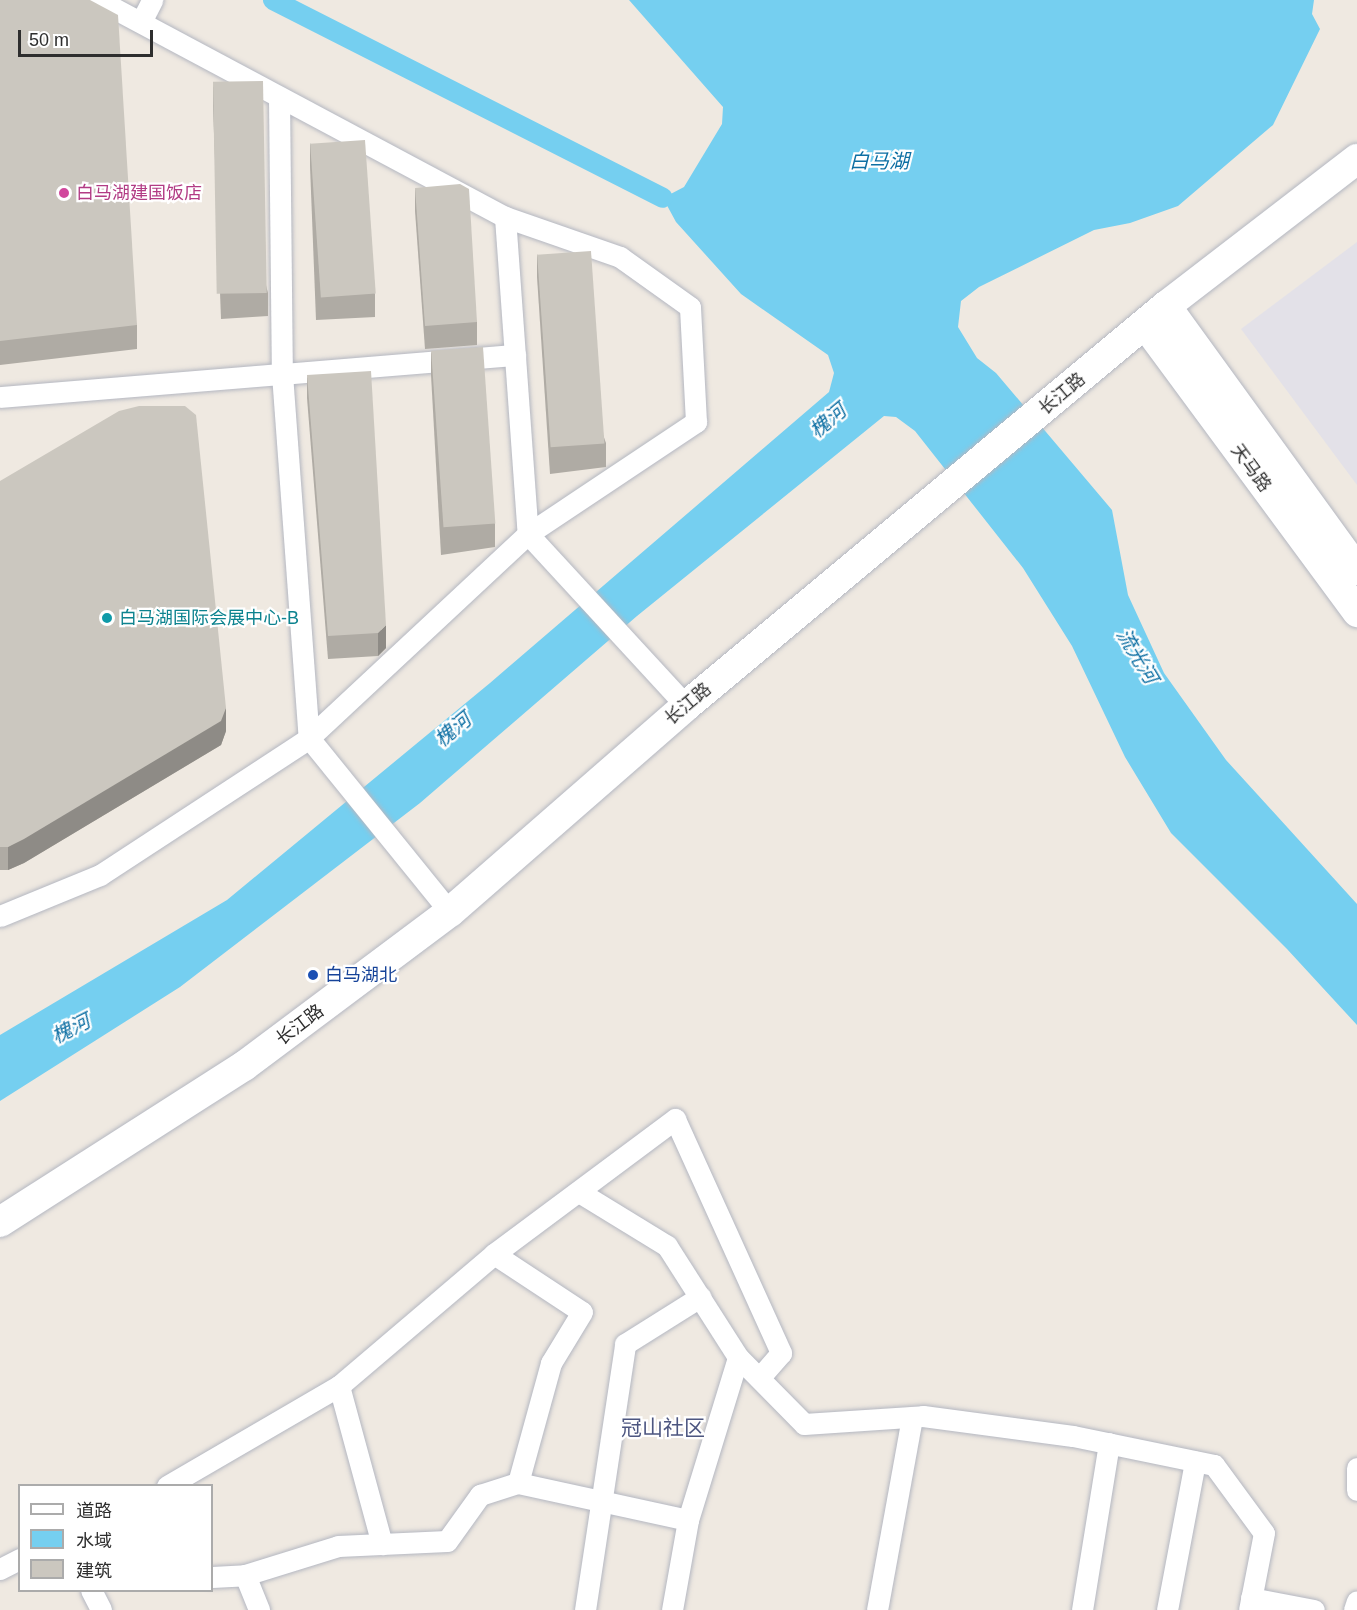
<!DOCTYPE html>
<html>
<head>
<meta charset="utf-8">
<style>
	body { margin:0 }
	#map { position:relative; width:1357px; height:1610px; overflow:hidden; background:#efe9e1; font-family:Arial,"Noto Sans SC",sans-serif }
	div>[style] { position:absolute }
	.industrial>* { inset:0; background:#e3e1e8 }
	.water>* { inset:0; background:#75cff0 }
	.canal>* { height:20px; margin:-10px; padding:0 10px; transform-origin:10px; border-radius:10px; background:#75cff0 }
	.roads { filter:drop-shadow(0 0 2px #b4b7c1) drop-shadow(0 0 2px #b4b7c1) }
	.street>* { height:21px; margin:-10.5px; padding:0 10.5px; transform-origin:10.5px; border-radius:10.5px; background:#fff }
	.secondary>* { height:30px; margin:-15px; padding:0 15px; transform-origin:15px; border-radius:15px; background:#fff }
	.wall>* { inset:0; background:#afaba4 }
	.shaded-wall>* { inset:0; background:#8e8b86 }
	.building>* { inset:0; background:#cbc7bf; transform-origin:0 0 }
	.dots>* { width:16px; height:16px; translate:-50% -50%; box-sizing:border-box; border:3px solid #fff; border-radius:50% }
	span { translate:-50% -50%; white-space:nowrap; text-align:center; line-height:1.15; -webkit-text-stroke:4.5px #fff; paint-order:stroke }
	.hotel-label { font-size:18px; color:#b23c85 }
	.left { translate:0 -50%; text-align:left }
	.street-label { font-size:18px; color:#2e2e2e }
	.culture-label { font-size:18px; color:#0d838f }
	.transit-label { font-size:18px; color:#164399 }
	.water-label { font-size:20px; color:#0d6fa3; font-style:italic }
	.quarter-label { font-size:21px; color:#4d5680 }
	.legend { position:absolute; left:18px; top:1484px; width:195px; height:108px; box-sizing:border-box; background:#fff; border:2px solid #ababab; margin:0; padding:8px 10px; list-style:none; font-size:18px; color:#2e2e2e }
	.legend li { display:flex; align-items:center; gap:12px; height:30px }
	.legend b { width:30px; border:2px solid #ababab }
	.scale { position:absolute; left:18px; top:30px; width:135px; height:27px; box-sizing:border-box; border:3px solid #2e2e2e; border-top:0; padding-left:8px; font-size:18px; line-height:21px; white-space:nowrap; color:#2e2e2e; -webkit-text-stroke:4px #fff; paint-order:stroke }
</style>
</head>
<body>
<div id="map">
	<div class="industrial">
		<div style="clip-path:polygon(1357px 242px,1357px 485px,1241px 329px)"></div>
	</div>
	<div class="water">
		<div style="clip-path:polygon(629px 0,1314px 0,1312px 14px,1320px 29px,1273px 125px,1178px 206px,1130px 223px,1094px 230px,979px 287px,961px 301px,958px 327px,977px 358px,996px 373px,1112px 510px,1128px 595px,1164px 673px,1226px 760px,1357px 904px,1357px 1025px,1287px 949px,1171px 833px,1125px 757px,1072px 646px,1023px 568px,915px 431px,896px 417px,884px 416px,637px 616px,420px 803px,180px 987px,0 1101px,0 1035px,227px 900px,490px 683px,829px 392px,834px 373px,828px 355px,741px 294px,676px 222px,663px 198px,684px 187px,722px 124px,723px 107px)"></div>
	</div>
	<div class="canal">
		<div style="left:273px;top:0;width:437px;rotate:26.9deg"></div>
	</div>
	<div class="roads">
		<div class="street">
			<div style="left:141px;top:22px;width:25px;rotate:-63deg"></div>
			<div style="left:279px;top:97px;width:277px;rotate:89.4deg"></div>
			<div style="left:282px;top:374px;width:234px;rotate:-4.7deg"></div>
			<div style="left:505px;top:217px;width:318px;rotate:85.9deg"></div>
			<div style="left:528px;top:534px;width:234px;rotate:47.4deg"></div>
			<div style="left:0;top:397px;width:283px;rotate:-4.7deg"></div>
			<div style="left:282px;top:374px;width:365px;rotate:85.8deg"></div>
			<div style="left:309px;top:738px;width:224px;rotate:51deg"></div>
			<div style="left:0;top:916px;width:108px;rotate:-22.3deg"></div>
			<div style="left:100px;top:875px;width:250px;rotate:-33.2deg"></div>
			<div style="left:309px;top:738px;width:299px;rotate:-43deg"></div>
			<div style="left:528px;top:534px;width:202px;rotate:-33.7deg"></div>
			<div style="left:696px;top:422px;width:115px;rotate:-93deg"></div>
			<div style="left:690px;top:307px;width:86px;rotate:-144.5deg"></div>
			<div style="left:620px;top:257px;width:122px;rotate:-160.8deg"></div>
			<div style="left:505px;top:217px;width:460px;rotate:-151.9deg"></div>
			<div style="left:579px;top:1192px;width:103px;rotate:31.5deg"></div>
			<div style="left:667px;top:1246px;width:132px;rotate:57.4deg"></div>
			<div style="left:738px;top:1357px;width:94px;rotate:45.4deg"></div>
			<div style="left:804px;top:1424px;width:119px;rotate:-3.8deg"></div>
			<div style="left:923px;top:1416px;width:151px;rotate:7.6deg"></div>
			<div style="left:1073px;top:1436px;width:144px;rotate:11.6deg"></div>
			<div style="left:1214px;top:1465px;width:84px;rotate:53.7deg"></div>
			<div style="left:1264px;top:1533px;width:78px;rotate:101deg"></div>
			<div style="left:494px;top:1254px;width:105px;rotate:33.4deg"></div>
			<div style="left:582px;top:1312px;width:60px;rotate:121.3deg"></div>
			<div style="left:551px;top:1363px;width:124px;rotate:105.4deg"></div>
			<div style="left:339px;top:1386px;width:164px;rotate:74.8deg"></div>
			<div style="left:1357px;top:1468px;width:22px;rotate:90deg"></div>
			<div style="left:167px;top:1486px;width:199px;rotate:-30.2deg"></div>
			<div style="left:339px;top:1386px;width:204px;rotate:-40.4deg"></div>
			<div style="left:494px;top:1254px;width:226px;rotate:-36.7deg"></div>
			<div style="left:675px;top:1119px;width:257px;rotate:65.6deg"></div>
			<div style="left:781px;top:1353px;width:33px;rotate:131deg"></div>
			<div style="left:0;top:1569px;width:22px;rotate:-27deg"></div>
			<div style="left:245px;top:1575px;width:97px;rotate:-17.3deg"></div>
			<div style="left:338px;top:1546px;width:109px;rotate:-2.6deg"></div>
			<div style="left:447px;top:1541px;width:57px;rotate:-54.3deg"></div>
			<div style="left:480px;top:1495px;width:40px;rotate:-18deg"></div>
			<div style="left:518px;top:1483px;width:174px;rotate:12.3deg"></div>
			<div style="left:212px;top:1577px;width:33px;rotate:-3deg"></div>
			<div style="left:245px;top:1575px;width:38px;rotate:68deg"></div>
			<div style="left:91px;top:1590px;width:22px;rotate:63deg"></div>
			<div style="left:1251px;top:1598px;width:64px;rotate:10.8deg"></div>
			<div style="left:585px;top:1610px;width:269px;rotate:-81.4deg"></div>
			<div style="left:625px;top:1344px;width:89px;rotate:-32.1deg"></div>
			<div style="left:672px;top:1610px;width:91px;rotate:-79.9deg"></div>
			<div style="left:688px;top:1520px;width:170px;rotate:-72.9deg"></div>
			<div style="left:877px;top:1610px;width:196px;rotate:-79.7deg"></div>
			<div style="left:1082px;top:1610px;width:169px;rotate:-80.8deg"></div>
			<div style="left:1167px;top:1610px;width:151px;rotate:-79.3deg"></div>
			<div style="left:1354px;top:1610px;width:9px;rotate:-72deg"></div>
		</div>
		<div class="secondary">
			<div style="left:1166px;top:306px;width:326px;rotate:54.1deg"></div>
			<div style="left:1145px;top:324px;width:358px;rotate:53.6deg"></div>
			<div style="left:0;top:1222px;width:290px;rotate:-32.6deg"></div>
			<div style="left:244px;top:1066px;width:257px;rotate:-36.8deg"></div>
			<div style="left:450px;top:912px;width:313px;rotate:-41.1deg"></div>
			<div style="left:686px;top:706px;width:625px;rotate:-39.81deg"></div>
			<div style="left:1166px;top:306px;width:241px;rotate:-37.6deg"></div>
		</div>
	</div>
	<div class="wall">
		<div style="clip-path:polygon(0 0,137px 325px,137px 349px,0 365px)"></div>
		<div style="clip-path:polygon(213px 84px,268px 293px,268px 316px,221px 319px,213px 107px)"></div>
		<div style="clip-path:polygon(310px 143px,375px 294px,375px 317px,316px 320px,310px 166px)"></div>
		<div style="clip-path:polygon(415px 188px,477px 322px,477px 345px,425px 349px,415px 211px)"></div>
		<div style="clip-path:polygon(537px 254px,606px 443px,606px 467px,550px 474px,537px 277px)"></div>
		<div style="clip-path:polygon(431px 351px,495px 524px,495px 547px,441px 555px,431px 375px)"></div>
		<div style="clip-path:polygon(307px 375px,386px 648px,378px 656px,328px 659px,307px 398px)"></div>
		<div style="clip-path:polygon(0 481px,226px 731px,221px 745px,24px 863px,8px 870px,0 870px)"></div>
	</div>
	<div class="shaded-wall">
		<div style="clip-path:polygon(386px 625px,386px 648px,378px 656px,378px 633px)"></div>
		<div style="clip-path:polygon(226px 708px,226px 731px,221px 745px,24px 863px,8px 870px,8px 847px)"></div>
	</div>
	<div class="building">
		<div style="clip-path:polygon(0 0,90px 0,118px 15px,137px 325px,0 341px)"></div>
		<div style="left:263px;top:81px;width:212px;height:50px;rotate:89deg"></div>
		<div style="left:365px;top:140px;width:154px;height:55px;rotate:86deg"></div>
		<div style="clip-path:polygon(460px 184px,469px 189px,477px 322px,425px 326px,415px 188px)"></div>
		<div style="left:591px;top:251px;width:193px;height:54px;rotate:86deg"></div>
		<div style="left:483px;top:347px;width:177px;height:52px;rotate:86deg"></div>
		<div style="clip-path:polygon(371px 371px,386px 625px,378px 633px,328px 636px,307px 375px)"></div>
		<div style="clip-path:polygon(139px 406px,185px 406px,196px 415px,226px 708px,221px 721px,24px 839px,8px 847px,0 847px,0 481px,119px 411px)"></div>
	</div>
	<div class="dots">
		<div style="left:64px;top:193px;background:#d1479c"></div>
		<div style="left:107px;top:618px;background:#0f9aa8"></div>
		<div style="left:313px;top:975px;background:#1a4fb4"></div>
	</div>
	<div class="hotel-label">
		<span class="left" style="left:76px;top:193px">白马湖建国饭店</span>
	</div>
	<div class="street-label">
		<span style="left:1062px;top:394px;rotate:-40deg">长江路</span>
		<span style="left:1251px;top:468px;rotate:54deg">天马路</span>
		<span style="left:688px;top:704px;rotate:-40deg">长江路</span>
		<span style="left:300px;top:1025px;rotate:-37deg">长江路</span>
	</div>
	<div class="culture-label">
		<span class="left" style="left:119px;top:618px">白马湖国际会展中心-B</span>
	</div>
	<div class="transit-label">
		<span class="left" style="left:325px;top:975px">白马湖北</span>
	</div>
	<div class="water-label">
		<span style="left:879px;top:161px">白马湖</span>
		<span style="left:828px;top:421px;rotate:-40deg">槐河</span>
		<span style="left:1137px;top:656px;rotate:59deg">流光河</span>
		<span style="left:453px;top:730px;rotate:-40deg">槐河</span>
		<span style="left:71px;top:1029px;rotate:-27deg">槐河</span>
	</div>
	<div class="quarter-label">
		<span style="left:663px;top:1428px">冠山社区</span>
	</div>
	<ul class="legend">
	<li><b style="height:8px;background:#fff"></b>道路</li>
	<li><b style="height:16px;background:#75cff0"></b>水域</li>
	<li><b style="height:16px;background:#cbc7bf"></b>建筑</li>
	</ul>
	<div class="scale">50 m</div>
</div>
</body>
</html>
